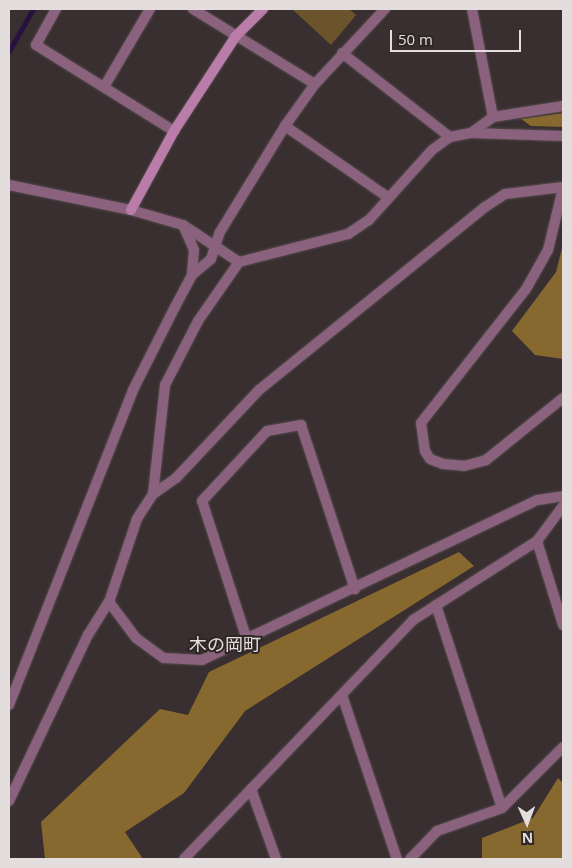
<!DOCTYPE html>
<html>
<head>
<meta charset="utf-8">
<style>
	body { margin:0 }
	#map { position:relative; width:572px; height:868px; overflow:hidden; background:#392f30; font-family:"Open Sans","Noto Sans JP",sans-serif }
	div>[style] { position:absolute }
	.green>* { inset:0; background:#6b542b }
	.forest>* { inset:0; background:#87682f }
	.stream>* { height:5px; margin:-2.5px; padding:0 2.5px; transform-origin:2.5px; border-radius:2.5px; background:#28113f }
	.roads { filter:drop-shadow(0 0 1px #544b4c) drop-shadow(0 0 1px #544b4c) }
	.street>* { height:10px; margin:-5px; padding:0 5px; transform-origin:5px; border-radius:5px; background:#8a627e }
	.secondary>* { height:10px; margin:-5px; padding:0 5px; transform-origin:5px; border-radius:5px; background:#ba7ca9 }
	span { translate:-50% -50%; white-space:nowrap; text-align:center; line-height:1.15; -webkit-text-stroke:4px #2f2626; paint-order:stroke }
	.quarter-label { font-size:18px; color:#e3dddd }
	.frame { position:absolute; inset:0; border:10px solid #e3dddd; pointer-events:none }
	.north { position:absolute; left:502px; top:798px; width:50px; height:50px; -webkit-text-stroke:4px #2f2626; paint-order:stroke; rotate:178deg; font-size:14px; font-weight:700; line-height:20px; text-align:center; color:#e3dddd }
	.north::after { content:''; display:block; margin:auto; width:18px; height:22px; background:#e3dddd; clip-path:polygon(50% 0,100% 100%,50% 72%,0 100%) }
	.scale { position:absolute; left:390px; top:30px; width:131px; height:22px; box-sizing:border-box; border:2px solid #e3dddd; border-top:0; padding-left:6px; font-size:15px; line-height:18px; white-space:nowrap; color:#e3dddd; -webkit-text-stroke:4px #2f2626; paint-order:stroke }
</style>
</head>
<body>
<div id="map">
	<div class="green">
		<div style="clip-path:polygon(292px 9px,349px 9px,356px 15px,331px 45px)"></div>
	</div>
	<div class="forest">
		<div style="clip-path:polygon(563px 113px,563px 127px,531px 126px,521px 119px)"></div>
		<div style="clip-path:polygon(563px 244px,563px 359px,535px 355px,512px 331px,556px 272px)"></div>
		<div style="clip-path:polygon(459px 552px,474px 566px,245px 711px,184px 793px,125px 832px,143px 859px,45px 859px,41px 822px,160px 709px,188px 715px,209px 672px)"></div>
		<div style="clip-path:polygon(558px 778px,563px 783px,563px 859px,482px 859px,482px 838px,533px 818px)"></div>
	</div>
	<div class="stream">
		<div style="left:9px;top:51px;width:48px;rotate:-60.3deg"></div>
	</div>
	<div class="roads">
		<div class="street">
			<div style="left:56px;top:9px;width:41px;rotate:119.1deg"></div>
			<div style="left:36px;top:45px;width:163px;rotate:31.9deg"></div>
			<div style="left:193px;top:9px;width:143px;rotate:31.6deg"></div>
			<div style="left:472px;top:9px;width:110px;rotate:79deg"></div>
			<div style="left:342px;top:53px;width:137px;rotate:37.9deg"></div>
			<div style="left:104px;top:87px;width:91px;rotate:-59.5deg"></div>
			<div style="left:285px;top:126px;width:126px;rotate:34.7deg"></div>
			<div style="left:471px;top:133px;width:92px;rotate:1.9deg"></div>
			<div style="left:9px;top:185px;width:125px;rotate:11.6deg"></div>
			<div style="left:131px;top:210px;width:54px;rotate:16.1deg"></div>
			<div style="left:183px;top:225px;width:67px;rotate:33.5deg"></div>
			<div style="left:563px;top:187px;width:58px;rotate:173.1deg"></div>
			<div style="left:505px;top:194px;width:24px;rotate:147deg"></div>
			<div style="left:485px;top:207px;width:289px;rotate:141deg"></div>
			<div style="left:260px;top:389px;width:122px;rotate:133.3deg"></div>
			<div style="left:176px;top:478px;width:28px;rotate:145deg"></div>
			<div style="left:153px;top:494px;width:30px;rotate:123deg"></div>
			<div style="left:137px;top:519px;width:88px;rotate:108.6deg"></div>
			<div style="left:109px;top:602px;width:45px;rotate:53.1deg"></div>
			<div style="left:136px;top:638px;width:34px;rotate:36deg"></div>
			<div style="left:164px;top:658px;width:38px;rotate:3deg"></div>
			<div style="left:202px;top:660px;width:372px;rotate:-25.5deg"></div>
			<div style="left:538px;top:500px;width:25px;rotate:-9deg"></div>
			<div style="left:563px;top:188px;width:64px;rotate:103.6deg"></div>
			<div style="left:548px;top:250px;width:45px;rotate:119.4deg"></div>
			<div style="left:526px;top:289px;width:170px;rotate:128.1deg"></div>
			<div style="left:421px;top:423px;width:28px;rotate:82deg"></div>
			<div style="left:425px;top:451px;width:9px;rotate:58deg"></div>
			<div style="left:430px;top:459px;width:14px;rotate:21deg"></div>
			<div style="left:443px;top:464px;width:21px;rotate:5deg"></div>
			<div style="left:464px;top:466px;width:23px;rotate:-15deg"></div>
			<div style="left:486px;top:460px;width:99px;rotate:-38.8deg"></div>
			<div style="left:183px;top:225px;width:27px;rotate:66deg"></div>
			<div style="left:194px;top:250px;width:25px;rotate:95deg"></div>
			<div style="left:153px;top:494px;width:110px;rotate:-83.7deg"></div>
			<div style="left:165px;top:385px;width:72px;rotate:-62.7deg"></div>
			<div style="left:198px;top:321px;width:72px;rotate:-55.2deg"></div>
			<div style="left:239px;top:262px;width:113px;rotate:-14.4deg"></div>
			<div style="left:348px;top:234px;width:25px;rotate:-34deg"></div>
			<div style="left:369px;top:220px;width:94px;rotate:-48deg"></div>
			<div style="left:432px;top:150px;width:22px;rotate:-36deg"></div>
			<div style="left:450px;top:137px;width:21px;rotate:-11deg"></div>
			<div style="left:471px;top:133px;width:27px;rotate:-36deg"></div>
			<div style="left:493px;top:117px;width:71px;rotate:-8.9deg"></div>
			<div style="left:537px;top:541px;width:88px;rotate:72.8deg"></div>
			<div style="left:436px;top:605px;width:213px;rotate:72deg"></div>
			<div style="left:247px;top:640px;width:146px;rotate:-107.9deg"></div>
			<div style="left:202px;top:501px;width:96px;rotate:-47.1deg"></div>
			<div style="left:267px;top:431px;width:35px;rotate:-10deg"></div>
			<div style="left:301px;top:425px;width:173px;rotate:71.8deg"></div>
			<div style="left:343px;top:698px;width:170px;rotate:71.5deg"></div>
			<div style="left:9px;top:705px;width:339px;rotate:-68.5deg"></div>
			<div style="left:133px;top:390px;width:93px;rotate:-63.2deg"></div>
			<div style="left:175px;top:307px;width:36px;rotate:-62deg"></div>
			<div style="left:192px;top:275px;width:25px;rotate:-40deg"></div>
			<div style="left:211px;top:259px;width:28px;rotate:-72deg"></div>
			<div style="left:220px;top:232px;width:124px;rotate:-58.5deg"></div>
			<div style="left:285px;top:126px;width:52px;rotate:-54.5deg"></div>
			<div style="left:315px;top:84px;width:103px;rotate:-47deg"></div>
			<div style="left:251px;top:789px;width:74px;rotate:70.3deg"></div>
			<div style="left:9px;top:801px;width:184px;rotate:-64.6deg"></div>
			<div style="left:88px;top:635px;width:39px;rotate:-58deg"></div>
			<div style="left:184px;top:859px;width:331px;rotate:-46.2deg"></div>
			<div style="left:413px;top:620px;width:147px;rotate:-32.5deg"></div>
			<div style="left:537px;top:541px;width:44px;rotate:-53.4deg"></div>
			<div style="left:410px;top:859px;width:39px;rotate:-46deg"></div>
			<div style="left:437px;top:831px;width:69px;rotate:-19.5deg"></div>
			<div style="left:502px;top:808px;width:86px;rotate:-45deg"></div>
		</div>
		<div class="secondary">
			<div style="left:131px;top:210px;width:90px;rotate:-61.4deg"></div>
			<div style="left:174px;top:131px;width:113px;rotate:-56.9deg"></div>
			<div style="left:236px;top:36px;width:38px;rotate:-45deg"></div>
		</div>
	</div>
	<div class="quarter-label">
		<span style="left:225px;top:644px">木の岡町</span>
	</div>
	<div class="frame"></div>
	<div class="north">N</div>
	<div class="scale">50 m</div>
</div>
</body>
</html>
